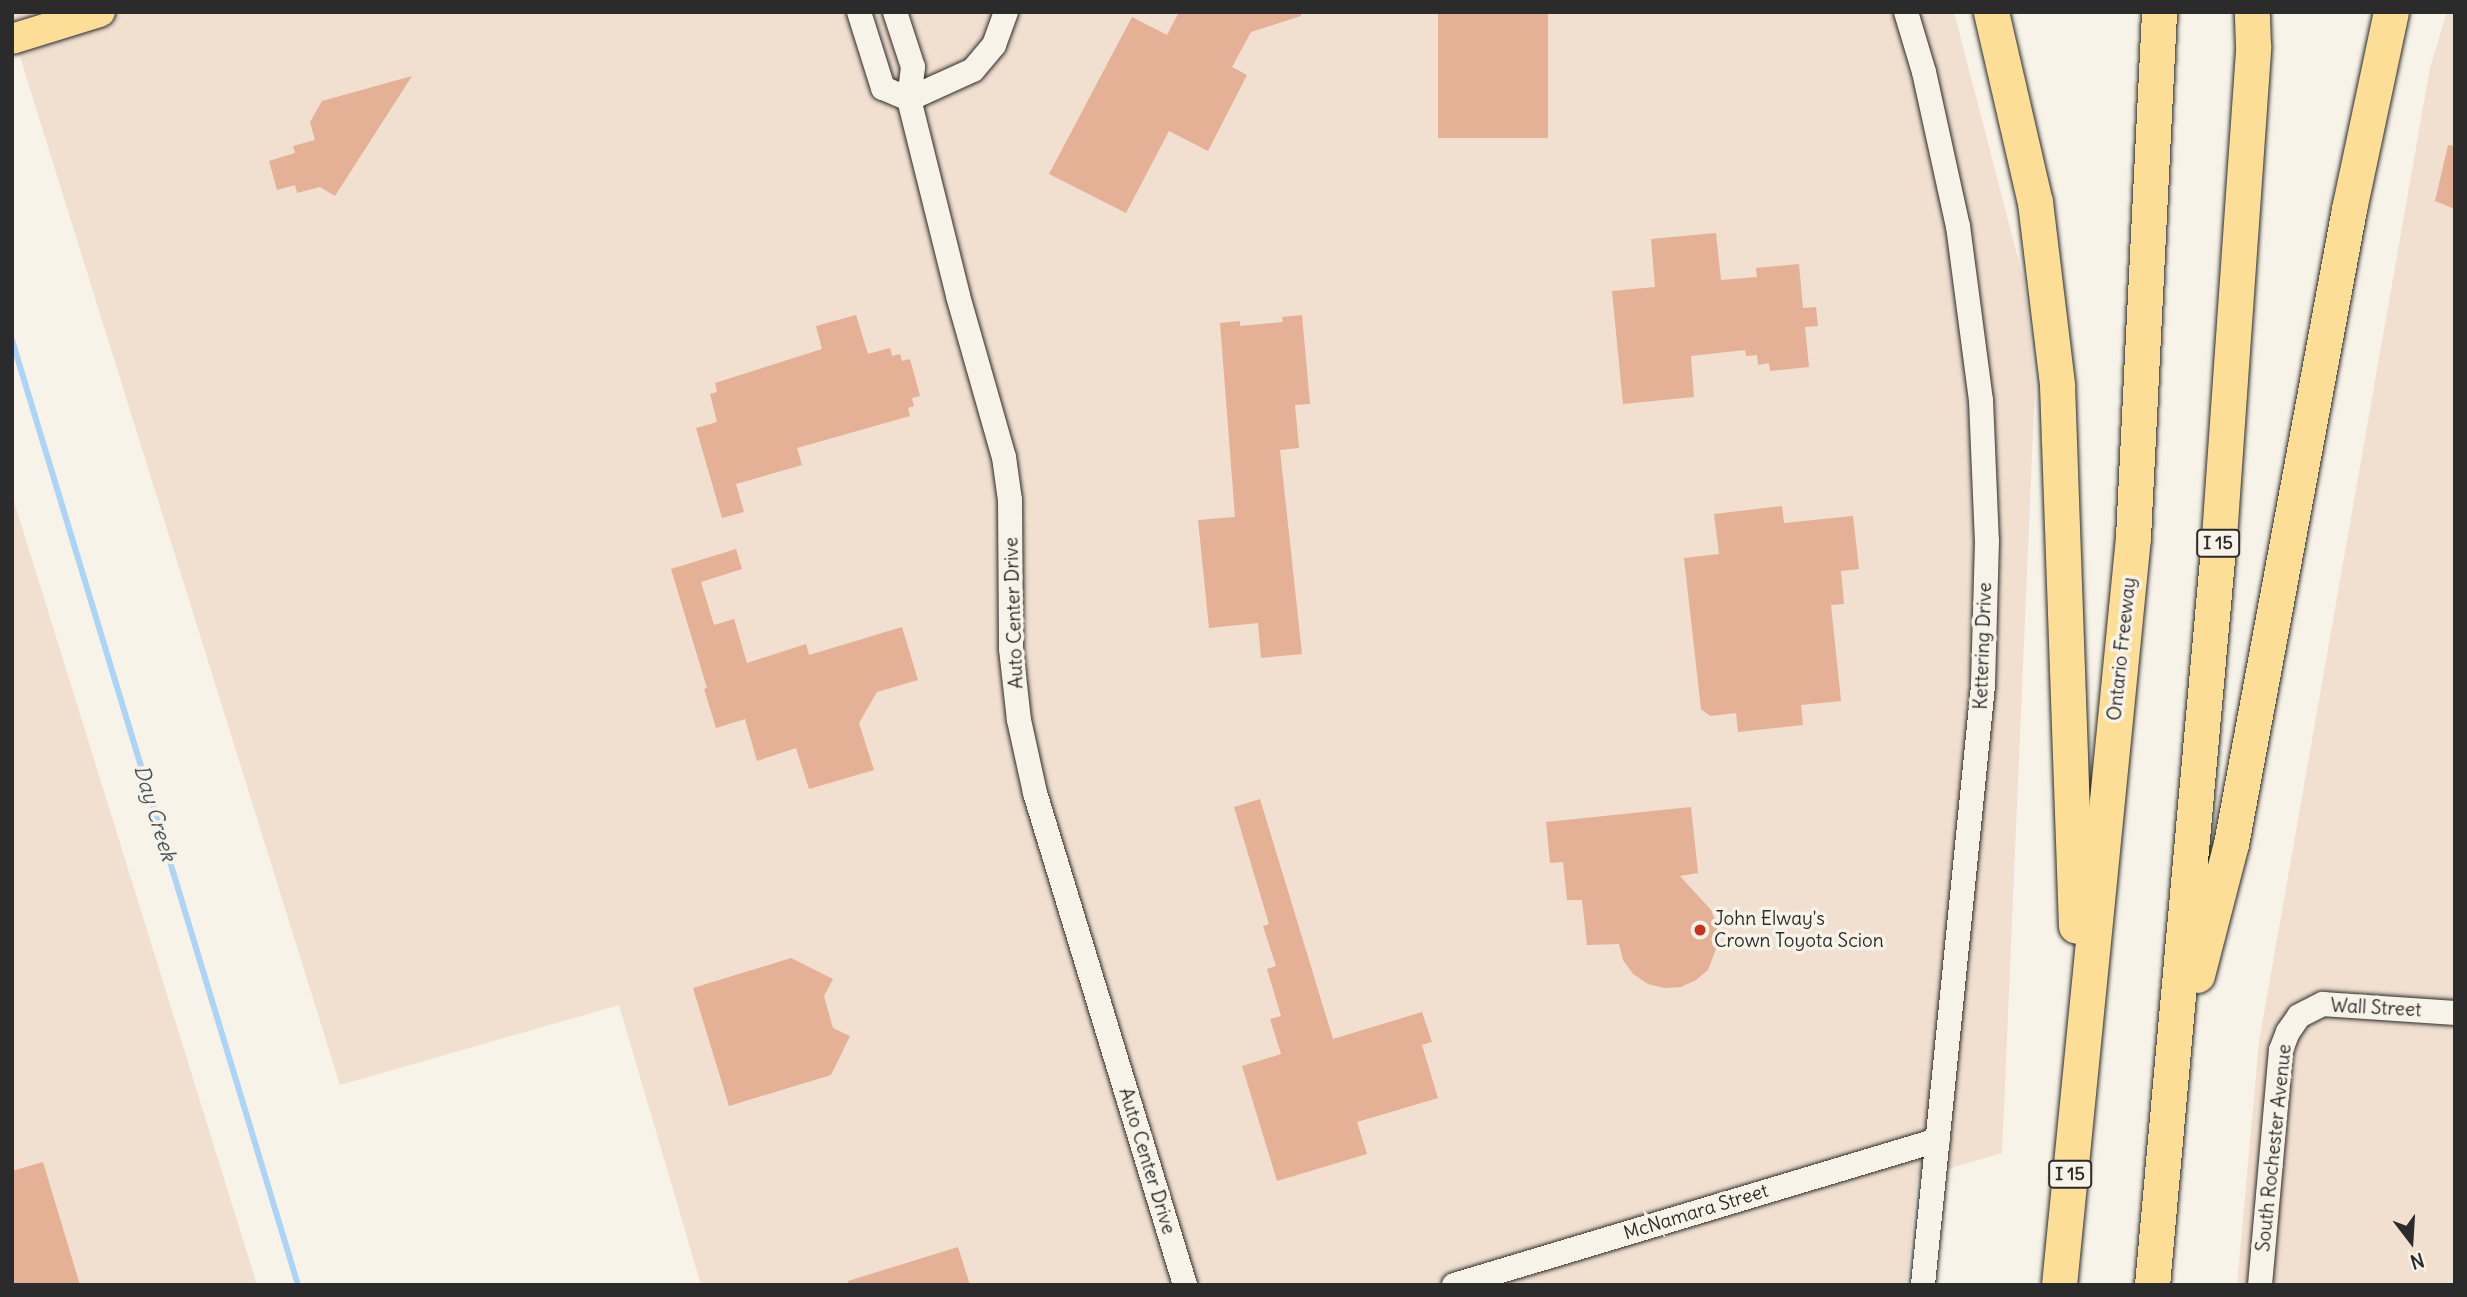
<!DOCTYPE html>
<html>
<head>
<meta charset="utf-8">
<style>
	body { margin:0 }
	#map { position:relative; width:2467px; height:1297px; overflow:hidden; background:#f7f3e8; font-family:Delius,sans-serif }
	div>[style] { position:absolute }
	.built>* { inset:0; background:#f1dfcf }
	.stream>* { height:6px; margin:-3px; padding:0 3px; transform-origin:3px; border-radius:3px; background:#acd4f6 }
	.building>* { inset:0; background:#e4b196; transform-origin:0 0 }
	.roads { filter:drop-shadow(0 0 2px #2b2b2b) drop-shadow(0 0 2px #2b2b2b) }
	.minor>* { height:24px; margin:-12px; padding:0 12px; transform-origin:12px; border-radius:12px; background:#f7f3e8 }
	.major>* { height:30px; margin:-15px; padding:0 15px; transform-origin:15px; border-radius:15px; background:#fdde96 }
	.highway>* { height:35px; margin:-17.5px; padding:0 17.5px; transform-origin:17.5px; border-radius:17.5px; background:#fdde96 }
	.dots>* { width:19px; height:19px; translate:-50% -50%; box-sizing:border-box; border:4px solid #f7f3e8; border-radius:50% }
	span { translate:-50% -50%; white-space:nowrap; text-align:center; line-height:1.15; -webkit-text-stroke:7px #f7f3e8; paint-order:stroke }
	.shield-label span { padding:2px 5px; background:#f7f3e8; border:2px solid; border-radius:5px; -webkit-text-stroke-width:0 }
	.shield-label { font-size:18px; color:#2b2b2b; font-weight:700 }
	.street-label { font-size:19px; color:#2b2b2b }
	.poi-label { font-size:19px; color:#2b2b2b }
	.left { translate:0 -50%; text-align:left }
	.water-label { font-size:21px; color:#4b555e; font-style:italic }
	.frame { position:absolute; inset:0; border:14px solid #2b2b2b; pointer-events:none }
	.north { position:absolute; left:2376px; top:1206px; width:70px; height:70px; -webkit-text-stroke:5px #f7f3e8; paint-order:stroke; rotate:163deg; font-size:19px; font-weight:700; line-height:28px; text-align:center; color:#2b2b2b }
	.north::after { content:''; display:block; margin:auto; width:24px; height:32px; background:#2b2b2b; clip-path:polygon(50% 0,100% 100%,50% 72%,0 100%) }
</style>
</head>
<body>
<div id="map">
	<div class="built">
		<div style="clip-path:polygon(12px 12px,1954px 12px,2024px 282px,2035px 387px,2002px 1153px,1917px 1178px,1906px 1285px,701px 1285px,619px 1005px,340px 1085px,12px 31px)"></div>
		<div style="clip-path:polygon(2447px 12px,2455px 12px,2455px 1285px,2237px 1285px,2259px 1042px,2430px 68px)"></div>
		<div style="clip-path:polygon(12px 495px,257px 1285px,12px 1285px)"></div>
	</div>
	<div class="stream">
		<div style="left:12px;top:340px;width:987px;rotate:73.16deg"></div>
	</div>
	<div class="building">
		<div style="clip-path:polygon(1179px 12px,1301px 12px,1301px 16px,1251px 32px,1232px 67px,1247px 75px,1208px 151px,1169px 131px,1126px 213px,1049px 174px,1132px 17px,1167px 35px)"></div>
		<div style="left:1438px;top:12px;width:110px;height:126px"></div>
		<div style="clip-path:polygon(412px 76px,335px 196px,320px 187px,297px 193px,295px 185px,277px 190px,269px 161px,295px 153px,293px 146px,315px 140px,310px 122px,322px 101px)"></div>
		<div style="clip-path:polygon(2448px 145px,2455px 146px,2455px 209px,2435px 201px)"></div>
		<div style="clip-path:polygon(1716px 233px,1721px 280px,1757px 277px,1756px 268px,1799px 264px,1803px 308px,1816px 307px,1818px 326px,1805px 327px,1809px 367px,1770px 371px,1769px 363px,1758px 365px,1757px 355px,1746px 356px,1745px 350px,1691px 356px,1694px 397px,1623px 404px,1612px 291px,1655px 287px,1651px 239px)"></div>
		<div style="clip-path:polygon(856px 315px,868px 354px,890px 348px,892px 356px,900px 354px,902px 361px,910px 359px,920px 396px,912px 398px,914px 406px,908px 408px,910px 416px,797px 448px,802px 465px,736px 484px,744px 512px,722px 518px,696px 428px,717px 422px,710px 394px,717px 392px,715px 383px,822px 349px,816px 326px)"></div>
		<div style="clip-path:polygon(1302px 315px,1310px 404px,1295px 405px,1299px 448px,1280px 450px,1302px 654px,1261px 658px,1258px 623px,1209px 628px,1198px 520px,1235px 517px,1220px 323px,1240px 321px,1240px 326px,1283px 322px,1282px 317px)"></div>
		<div style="clip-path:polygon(1782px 506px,1784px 523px,1853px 516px,1859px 569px,1841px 571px,1844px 604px,1831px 605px,1841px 701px,1801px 705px,1803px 725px,1738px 732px,1736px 713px,1710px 716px,1701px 709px,1684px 558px,1719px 554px,1714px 514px)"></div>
		<div style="clip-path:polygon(736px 549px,742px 569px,701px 582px,714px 625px,734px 619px,747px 663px,806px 644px,809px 655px,902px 627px,918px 680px,877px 692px,859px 723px,874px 770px,809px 789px,796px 748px,757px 761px,745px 719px,716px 728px,704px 689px,707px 688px,671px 569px)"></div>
		<div style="clip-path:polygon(1260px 799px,1333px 1039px,1422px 1012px,1432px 1042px,1422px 1045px,1438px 1098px,1357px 1122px,1367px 1154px,1277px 1181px,1242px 1066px,1281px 1054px,1270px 1019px,1281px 1016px,1267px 969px,1276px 966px,1263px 926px,1269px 924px,1234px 807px)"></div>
		<div style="clip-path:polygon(1691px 807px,1698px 873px,1680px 876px,1711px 910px,1717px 925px,1719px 941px,1708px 970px,1696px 980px,1681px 987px,1664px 988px,1648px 984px,1633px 974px,1623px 960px,1619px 944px,1587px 945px,1582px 900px,1567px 900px,1563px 862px,1550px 863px,1546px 822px)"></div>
		<div style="clip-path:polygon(791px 958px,833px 979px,824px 996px,833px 1028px,850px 1036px,831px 1075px,729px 1106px,693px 988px)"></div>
		<div style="clip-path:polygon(43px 1162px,80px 1285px,12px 1285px,12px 1171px)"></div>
		<div style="clip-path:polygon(958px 1247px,970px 1285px,848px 1285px,848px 1281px)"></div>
	</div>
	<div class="roads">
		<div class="minor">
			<div style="left:859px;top:12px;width:80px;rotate:72.5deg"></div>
			<div style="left:883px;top:88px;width:28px;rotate:23deg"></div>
			<div style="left:895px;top:12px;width:58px;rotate:71.9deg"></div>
			<div style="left:913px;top:67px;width:32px;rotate:97deg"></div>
			<div style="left:909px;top:99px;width:203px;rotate:76deg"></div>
			<div style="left:958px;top:296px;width:167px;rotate:74.1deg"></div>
			<div style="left:1004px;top:457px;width:43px;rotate:82.1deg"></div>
			<div style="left:1010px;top:500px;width:149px;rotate:89.6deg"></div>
			<div style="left:1011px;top:649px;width:71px;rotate:83.6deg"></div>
			<div style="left:1019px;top:720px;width:75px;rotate:77.6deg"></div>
			<div style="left:1035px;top:793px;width:514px;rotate:73.04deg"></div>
			<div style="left:1906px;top:12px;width:63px;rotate:73.3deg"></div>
			<div style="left:1924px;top:72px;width:158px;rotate:77.6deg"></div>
			<div style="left:1958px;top:226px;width:176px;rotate:82.5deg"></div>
			<div style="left:1981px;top:400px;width:141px;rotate:87.6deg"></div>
			<div style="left:1987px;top:541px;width:145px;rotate:91.6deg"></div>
			<div style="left:1983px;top:686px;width:602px;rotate:95.72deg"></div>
			<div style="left:909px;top:99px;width:70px;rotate:-24.4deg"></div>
			<div style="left:973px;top:70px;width:33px;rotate:-50deg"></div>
			<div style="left:994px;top:45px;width:35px;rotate:-70deg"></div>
			<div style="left:1454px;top:1285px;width:505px;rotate:-16.68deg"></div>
			<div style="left:2260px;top:1285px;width:236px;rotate:-84.9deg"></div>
			<div style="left:2281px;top:1050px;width:19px;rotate:-69deg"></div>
			<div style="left:2288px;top:1032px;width:19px;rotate:-55deg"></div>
			<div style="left:2299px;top:1016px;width:27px;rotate:-27deg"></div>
			<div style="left:2323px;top:1004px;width:132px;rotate:3.9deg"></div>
		</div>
		<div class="major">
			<div style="left:12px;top:39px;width:92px;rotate:-17.1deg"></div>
		</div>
		<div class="highway">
			<div style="left:1991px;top:12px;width:195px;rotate:77deg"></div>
			<div style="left:2035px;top:202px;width:184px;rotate:83.1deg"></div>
			<div style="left:2057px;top:385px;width:541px;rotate:87.99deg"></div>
			<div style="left:2197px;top:975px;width:135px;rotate:-75.5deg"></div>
			<div style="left:2231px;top:844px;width:646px;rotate:-79.47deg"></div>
			<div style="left:2349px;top:209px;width:201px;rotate:-78deg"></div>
			<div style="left:2059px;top:1285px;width:752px;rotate:-84.35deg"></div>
			<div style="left:2133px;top:537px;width:526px;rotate:-87.16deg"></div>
			<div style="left:2152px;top:1285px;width:751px;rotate:-84.88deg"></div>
			<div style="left:2219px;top:537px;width:492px;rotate:-86deg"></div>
			<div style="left:2253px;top:46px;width:34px;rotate:-92deg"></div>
		</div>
	</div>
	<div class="dots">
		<div style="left:1700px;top:930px;background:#c8321e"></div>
	</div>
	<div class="shield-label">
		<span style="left:2218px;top:543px">I 15</span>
		<span style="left:2070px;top:1174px">I 15</span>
	</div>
	<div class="street-label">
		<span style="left:1014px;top:613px;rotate:-92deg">Auto Center Drive</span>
		<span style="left:1983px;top:646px;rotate:-88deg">Kettering Drive</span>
		<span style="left:2122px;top:649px;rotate:-84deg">Ontario Freeway</span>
		<span style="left:2376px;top:1008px;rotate:3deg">Wall Street</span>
		<span style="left:2274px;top:1148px;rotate:-84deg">South Rochester Avenue</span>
		<span style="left:1147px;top:1161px;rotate:73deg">Auto Center Drive</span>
		<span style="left:1696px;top:1212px;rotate:-17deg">McNamara Street</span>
	</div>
	<div class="poi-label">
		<span class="left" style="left:1714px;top:930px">John Elway's<br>Crown Toyota Scion</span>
	</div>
	<div class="water-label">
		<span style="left:155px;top:813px;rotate:73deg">Day Creek</span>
	</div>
	<div class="frame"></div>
	<div class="north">N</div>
</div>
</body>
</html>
